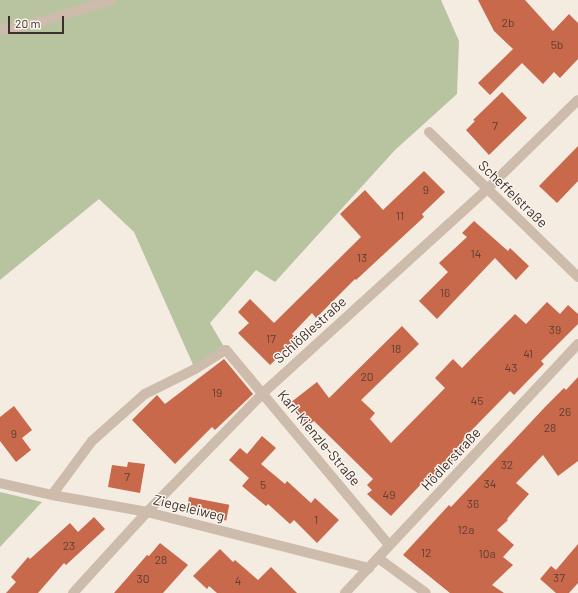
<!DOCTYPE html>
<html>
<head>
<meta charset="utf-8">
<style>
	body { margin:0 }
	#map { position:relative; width:578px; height:593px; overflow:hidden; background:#f4ebe1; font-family:Barlow,sans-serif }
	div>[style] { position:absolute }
	.green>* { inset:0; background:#b8c4a0 }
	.building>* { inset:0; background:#c8694b; transform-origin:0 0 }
	.service>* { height:10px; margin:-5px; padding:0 5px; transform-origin:5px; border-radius:5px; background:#cdbbac }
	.minor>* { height:10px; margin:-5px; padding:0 5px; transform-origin:5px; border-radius:5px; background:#cdbbac }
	span { translate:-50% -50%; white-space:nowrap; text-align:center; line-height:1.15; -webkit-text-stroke:3px #fbf5ee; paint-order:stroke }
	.number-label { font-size:12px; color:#5e3e33 }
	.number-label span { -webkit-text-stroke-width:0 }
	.street-label { font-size:14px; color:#3b302b }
	.scale { position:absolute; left:8px; top:16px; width:56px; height:18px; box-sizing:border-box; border:2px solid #3b302b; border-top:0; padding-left:5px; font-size:12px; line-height:14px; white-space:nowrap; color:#3b302b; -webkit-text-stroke:3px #fbf5ee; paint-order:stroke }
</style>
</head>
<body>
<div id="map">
	<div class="green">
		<div style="clip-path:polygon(0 0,441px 0,459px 41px,457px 94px,395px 150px,275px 282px,256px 270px,210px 323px,226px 350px,195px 369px,134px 232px,99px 199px,0 280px)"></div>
		<div style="clip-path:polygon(0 492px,42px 502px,0 547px)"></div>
	</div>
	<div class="building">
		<div style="clip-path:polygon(478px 0,525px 0,553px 31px,569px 14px,578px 23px,578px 59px,560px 78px,554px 72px,543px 84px,522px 63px,490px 95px,478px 83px,513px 49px,494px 31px)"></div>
		<div style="clip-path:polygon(502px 92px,527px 118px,489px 155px,466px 130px,475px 121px,473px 120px)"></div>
		<div style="clip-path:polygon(578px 146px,578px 181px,557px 203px,539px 186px)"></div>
		<div style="clip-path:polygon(424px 171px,445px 192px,422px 214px,424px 217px,356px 280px,355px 279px,316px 318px,312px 313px,292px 334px,297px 339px,270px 365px,238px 333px,249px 323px,238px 312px,250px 299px,274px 323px,361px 237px,340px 214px,365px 190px,383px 210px)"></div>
		<div style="clip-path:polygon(474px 221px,508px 251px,510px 248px,529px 266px,516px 280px,495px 258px,437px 319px,419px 301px,448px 272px,439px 263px,467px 237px,462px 233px)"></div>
		<div style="clip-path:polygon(547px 302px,560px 314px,568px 305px,578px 314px,578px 324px,541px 361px,544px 364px,514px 395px,510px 391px,463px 439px,469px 444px,430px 485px,425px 480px,391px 516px,367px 494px,372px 490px,367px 485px,373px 479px,314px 421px,307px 426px,290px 403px,317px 382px,329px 398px,402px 326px,419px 344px,361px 400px,375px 413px,370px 419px,391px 443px,445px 388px,435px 378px,453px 359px,462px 368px,515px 314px,526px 324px)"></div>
		<div style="clip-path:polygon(224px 359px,253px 394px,215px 430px,212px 427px,175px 464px,132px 420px,157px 395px,165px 404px)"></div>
		<div style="clip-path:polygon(578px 377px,578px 461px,558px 476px,543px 455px,516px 483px,529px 494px,507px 519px,508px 520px,497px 530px,514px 545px,503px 557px,513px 565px,492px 585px,504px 593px,450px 593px,403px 555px,449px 505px,451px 507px,546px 406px,564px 388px,566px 390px)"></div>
		<div style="clip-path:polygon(14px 406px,32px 430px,22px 438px,31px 450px,16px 462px,0 441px,0 417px)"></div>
		<div style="clip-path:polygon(262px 436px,276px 448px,261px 464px,285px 484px,287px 481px,311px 503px,315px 498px,339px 520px,317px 543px,294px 520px,290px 524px,268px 504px,266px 506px,242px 486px,249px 478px,229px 460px,240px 448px,247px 454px)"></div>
		<div style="clip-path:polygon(128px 462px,145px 464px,140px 493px,108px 487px,112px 465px,127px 467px)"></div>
		<div style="left:189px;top:497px;width:41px;height:16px;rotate:11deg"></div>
		<div style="clip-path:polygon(94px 517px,105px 529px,66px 565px,64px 563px,38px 593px,6px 593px,16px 582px,11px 577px,28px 557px,30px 559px,70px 523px,78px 532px)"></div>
		<div style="clip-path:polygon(160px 543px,188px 565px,163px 593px,114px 593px,147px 555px,149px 556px)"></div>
		<div style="clip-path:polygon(578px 544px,578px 583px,569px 593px,556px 593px,540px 579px,551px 566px,556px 570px)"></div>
		<div style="clip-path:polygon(220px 549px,233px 562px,235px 560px,258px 580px,271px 567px,297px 593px,217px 593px,209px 586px,207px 589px,193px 576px)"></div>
	</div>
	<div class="service">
		<div style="left:0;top:30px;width:34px;rotate:-10deg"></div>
		<div style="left:33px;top:24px;width:82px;rotate:-17.1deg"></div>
		<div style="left:0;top:483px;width:53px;rotate:13deg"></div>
		<div style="left:52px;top:495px;width:97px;rotate:10.1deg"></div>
		<div style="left:147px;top:512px;width:229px;rotate:14.2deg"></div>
		<div style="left:52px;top:495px;width:67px;rotate:-53.5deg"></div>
		<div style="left:92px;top:441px;width:71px;rotate:-41.6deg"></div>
		<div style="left:145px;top:394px;width:56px;rotate:-26.6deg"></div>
		<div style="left:195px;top:369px;width:36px;rotate:-32deg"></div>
	</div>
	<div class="minor">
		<div style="left:429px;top:132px;width:208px;rotate:44.2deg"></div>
		<div style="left:226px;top:350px;width:254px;rotate:50.1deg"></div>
		<div style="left:378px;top:558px;width:59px;rotate:36.1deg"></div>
		<div style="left:73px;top:593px;width:110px;rotate:-47.6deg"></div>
		<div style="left:147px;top:512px;width:166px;rotate:-45.7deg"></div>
		<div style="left:263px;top:393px;width:303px;rotate:-42.3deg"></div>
		<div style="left:487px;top:189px;width:127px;rotate:-44.4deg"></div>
		<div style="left:345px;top:593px;width:341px;rotate:-46.9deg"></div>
	</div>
	<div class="number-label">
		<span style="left:508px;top:23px">2b</span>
		<span style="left:557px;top:45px">5b</span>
		<span style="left:495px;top:126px">7</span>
		<span style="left:426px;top:190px">9</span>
		<span style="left:400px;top:216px">11</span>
		<span style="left:476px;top:254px">14</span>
		<span style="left:362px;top:258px">13</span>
		<span style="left:445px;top:293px">16</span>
		<span style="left:555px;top:330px">39</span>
		<span style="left:271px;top:339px">17</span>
		<span style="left:396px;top:349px">18</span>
		<span style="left:528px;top:354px">41</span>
		<span style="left:511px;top:368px">43</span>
		<span style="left:367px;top:377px">20</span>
		<span style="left:217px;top:393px">19</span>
		<span style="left:477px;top:401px">45</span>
		<span style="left:565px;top:412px">26</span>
		<span style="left:550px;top:428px">28</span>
		<span style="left:14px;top:434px">9</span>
		<span style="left:507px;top:465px">32</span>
		<span style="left:127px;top:477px">7</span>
		<span style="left:490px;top:484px">34</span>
		<span style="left:263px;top:485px">5</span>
		<span style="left:389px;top:495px">49</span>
		<span style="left:473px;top:504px">36</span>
		<span style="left:316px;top:520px">1</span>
		<span style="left:466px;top:530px">12a</span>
		<span style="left:69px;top:546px">23</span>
		<span style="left:426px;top:553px">12</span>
		<span style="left:487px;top:554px">10a</span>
		<span style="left:161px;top:560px">28</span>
		<span style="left:559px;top:578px">37</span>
		<span style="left:143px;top:579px">30</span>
		<span style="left:238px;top:581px">4</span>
	</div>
	<div class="street-label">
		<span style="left:513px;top:194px;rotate:44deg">Scheffelstraße</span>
		<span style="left:310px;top:330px;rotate:-42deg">Schlößlestraße</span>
		<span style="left:319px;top:438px;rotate:50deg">Karl-Kienzle-Straße</span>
		<span style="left:451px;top:459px;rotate:-47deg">Hödlerstraße</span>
		<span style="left:189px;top:508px;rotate:14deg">Ziegeleiweg</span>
	</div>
	<div class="scale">20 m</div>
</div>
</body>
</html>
